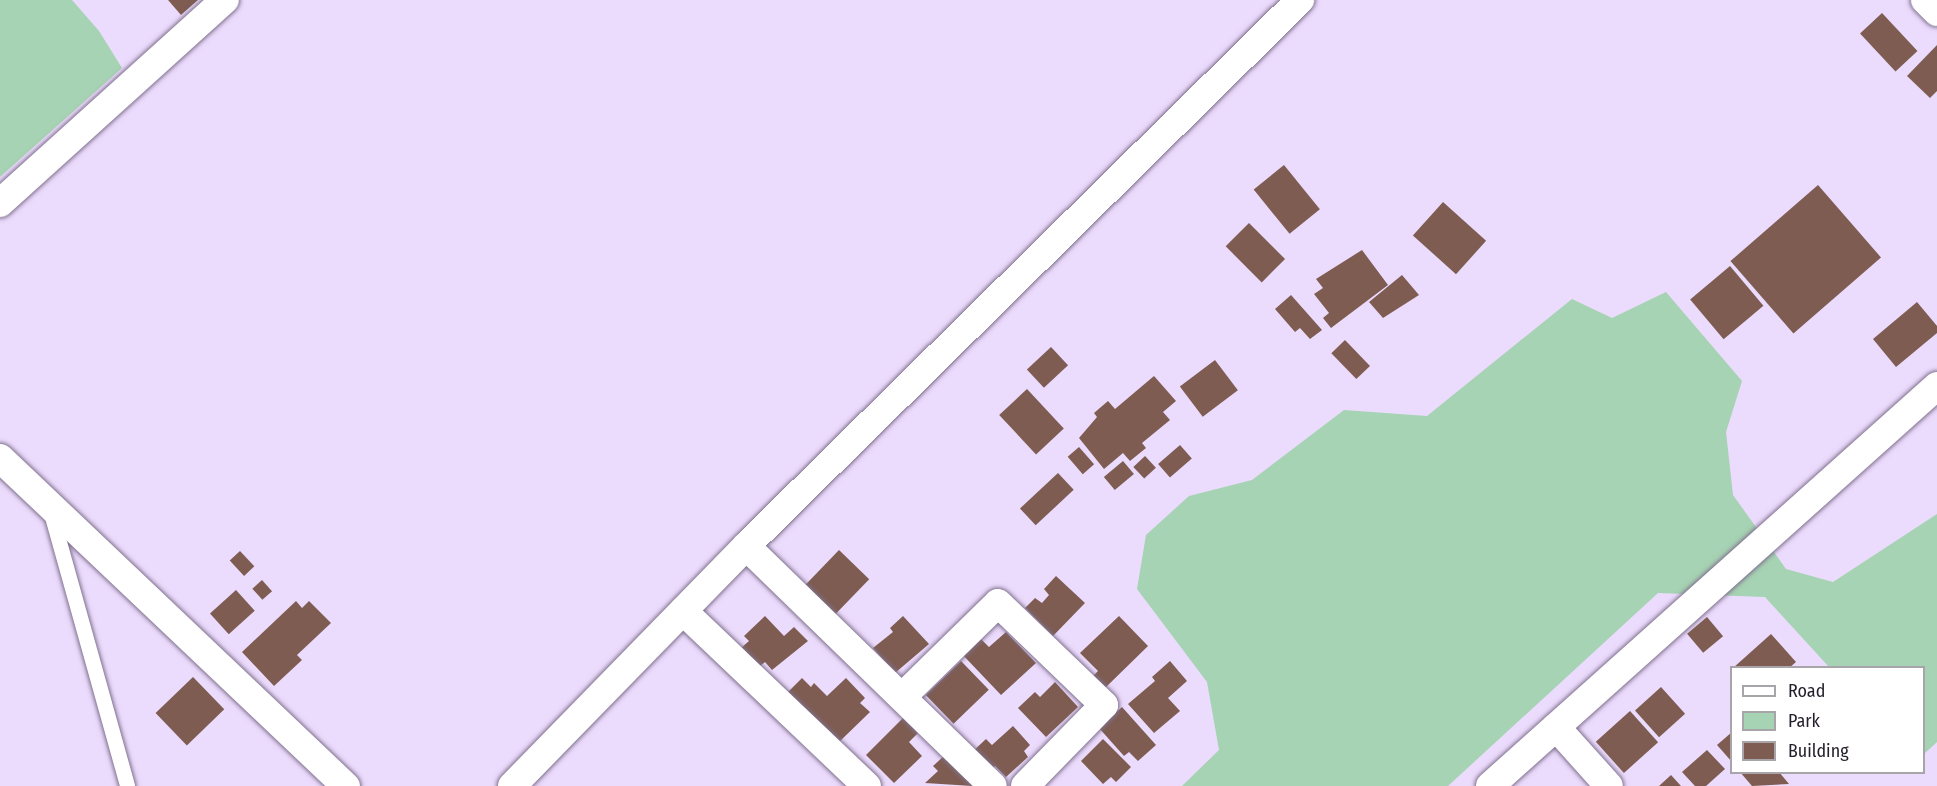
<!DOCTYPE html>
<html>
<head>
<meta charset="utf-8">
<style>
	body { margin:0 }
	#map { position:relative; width:1937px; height:786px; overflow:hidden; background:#ebdbfc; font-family:"Fira Sans Condensed",sans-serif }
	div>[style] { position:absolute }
	.green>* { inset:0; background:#a6d3b3 }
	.building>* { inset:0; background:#7e5c51; transform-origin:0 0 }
	.roads { filter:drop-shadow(0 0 2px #80718f) drop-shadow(0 0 2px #80718f) }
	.lane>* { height:15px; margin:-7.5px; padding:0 7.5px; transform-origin:7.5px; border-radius:7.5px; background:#fff }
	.street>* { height:28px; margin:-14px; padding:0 14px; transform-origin:14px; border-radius:14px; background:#fff }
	span { translate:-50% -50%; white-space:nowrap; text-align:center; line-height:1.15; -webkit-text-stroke:6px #fff; paint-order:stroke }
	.legend { position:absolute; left:1730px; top:666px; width:195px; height:108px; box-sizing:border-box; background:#fff; border:2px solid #a7a5aa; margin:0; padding:8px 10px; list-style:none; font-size:18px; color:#241e2a }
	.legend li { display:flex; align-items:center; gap:12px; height:30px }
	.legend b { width:30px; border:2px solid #a7a5aa }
</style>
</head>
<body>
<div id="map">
	<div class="green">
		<div style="clip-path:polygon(0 0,72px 0,99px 31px,122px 68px,0 177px)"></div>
		<div style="clip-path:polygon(1666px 292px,1742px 381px,1726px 432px,1733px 495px,1786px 569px,1833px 582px,1937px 514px,1937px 742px,1924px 754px,1924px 668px,1829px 667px,1765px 597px,1658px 593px,1448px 786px,1182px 786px,1219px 750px,1207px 682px,1137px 589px,1146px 535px,1189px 496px,1252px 480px,1344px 410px,1427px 416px,1572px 299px,1612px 318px)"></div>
	</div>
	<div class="building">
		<div style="clip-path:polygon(168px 0,198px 0,181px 15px)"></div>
		<div style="left:1882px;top:13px;width:52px;height:30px;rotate:47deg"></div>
		<div style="clip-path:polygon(1937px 45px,1937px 91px,1930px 98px,1907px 76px)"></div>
		<div style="left:1284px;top:165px;width:57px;height:39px;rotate:51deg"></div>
		<div style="left:1818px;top:185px;width:96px;height:116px;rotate:49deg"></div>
		<div style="left:1443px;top:202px;width:58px;height:45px;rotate:42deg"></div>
		<div style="left:1249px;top:223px;width:51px;height:33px;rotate:45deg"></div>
		<div style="clip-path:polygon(1362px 250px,1388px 285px,1331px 328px,1323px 318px,1329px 313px,1314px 294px,1323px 288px,1316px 279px)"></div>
		<div style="left:1730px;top:266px;width:52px;height:52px;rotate:50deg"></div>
		<div style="clip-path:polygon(1402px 275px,1419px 295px,1383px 318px,1369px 302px)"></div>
		<div style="clip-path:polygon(1291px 295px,1322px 330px,1310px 339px,1300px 328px,1295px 332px,1275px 309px)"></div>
		<div style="clip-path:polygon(1917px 302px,1937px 326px,1937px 333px,1896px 367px,1873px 339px)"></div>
		<div style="left:1345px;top:340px;width:36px;height:19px;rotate:46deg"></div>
		<div style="left:1051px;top:347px;width:25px;height:33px;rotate:47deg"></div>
		<div style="left:1215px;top:360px;width:38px;height:44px;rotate:53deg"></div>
		<div style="clip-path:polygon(1154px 376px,1176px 401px,1163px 412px,1170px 420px,1142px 443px,1146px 448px,1130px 461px,1123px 453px,1104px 469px,1079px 438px,1097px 417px,1094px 413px,1108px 401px,1115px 409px)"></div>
		<div style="left:1027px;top:389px;width:54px;height:38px;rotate:47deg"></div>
		<div style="left:1180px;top:445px;width:18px;height:29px;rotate:49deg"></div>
		<div style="left:1079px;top:447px;width:23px;height:15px;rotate:49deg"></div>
		<div style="left:1145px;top:456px;width:16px;height:16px;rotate:47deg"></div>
		<div style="left:1123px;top:461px;width:17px;height:25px;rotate:50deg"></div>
		<div style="left:1058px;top:473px;width:23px;height:52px;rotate:47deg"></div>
		<div style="left:839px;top:550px;width:42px;height:53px;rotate:44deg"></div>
		<div style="left:240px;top:551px;width:21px;height:14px;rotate:47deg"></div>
		<div style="clip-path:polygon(1056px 576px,1085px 603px,1053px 636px,1025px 608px,1035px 598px,1042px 603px,1049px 595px,1044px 589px)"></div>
		<div style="left:262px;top:580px;width:15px;height:13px;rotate:48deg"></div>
		<div style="left:236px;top:590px;width:28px;height:35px;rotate:48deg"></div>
		<div style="clip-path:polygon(296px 601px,302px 608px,309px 601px,331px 623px,297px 655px,302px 660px,274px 686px,242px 652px)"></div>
		<div style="clip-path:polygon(765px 616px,784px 636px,794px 627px,808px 641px,772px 670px,765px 662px,759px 667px,741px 648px,749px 641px,744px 636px)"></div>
		<div style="clip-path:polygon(903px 616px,929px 644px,895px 673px,873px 648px,893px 632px,890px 628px)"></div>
		<div style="clip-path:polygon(1119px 616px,1148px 646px,1104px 689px,1092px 677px,1098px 671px,1080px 653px)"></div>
		<div style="left:1707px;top:617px;width:25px;height:26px;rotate:50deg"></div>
		<div style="clip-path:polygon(1006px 632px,1036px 663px,1001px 695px,960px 652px,977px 635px,989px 647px)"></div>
		<div style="clip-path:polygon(1771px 634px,1796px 662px,1789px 668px,1733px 668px)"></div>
		<div style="left:961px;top:661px;width:40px;height:49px;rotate:46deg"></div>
		<div style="clip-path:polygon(1170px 661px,1187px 681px,1168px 698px,1180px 711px,1154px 733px,1128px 704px,1155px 681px,1152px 677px)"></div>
		<div style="left:193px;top:677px;width:45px;height:52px;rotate:46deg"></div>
		<div style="clip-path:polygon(802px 678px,811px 687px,814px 683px,827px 696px,846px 678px,865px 698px,860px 703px,870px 712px,838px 743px,788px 692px)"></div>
		<div style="clip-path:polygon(1055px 682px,1078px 707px,1046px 737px,1018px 708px,1035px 692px,1040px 697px)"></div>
		<div style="left:1661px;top:687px;width:36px;height:35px;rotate:48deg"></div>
		<div style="clip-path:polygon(1122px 707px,1156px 745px,1138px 761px,1129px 752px,1124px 756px,1099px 728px)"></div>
		<div style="left:1630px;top:711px;width:42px;height:46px;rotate:48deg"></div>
		<div style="clip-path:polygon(903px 718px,918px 733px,909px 742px,922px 756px,894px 783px,866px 755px)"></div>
		<div style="clip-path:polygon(1013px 726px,1030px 745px,1024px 751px,1028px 757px,1006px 777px,995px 766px,987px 773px,970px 754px,986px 739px,992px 745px)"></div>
		<div style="clip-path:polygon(1732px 732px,1732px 762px,1717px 745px)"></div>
		<div style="clip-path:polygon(1103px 739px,1131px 767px,1116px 782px,1111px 777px,1103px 784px,1081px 761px)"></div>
		<div style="clip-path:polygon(1707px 750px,1725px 769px,1706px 786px,1695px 786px,1682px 772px)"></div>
		<div style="clip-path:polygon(944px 756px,973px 786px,925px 783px,938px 771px,933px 766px)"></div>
		<div style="clip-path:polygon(1740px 772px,1779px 772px,1789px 784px,1752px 786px)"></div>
		<div style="clip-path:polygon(1671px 775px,1681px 786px,1659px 786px)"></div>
	</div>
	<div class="roads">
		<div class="lane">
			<div style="left:51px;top:513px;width:283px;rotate:74.4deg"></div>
		</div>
		<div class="street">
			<div style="left:1925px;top:0;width:17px;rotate:45deg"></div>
			<div style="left:0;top:203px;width:303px;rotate:-42.1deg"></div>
			<div style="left:0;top:458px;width:477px;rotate:43.5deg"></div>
			<div style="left:746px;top:546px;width:344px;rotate:44.2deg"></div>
			<div style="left:683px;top:611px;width:254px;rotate:43.6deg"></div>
			<div style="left:902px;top:697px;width:134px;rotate:-44.4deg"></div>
			<div style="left:998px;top:603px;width:147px;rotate:43.9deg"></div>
			<div style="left:1104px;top:705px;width:113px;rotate:134.3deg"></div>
			<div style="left:1556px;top:727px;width:79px;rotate:48.1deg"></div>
			<div style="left:512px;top:786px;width:335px;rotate:-45.7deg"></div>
			<div style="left:746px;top:546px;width:778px;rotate:-44.58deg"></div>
			<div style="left:1490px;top:786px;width:600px;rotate:-41.82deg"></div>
		</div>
	</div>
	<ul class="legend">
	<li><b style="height:8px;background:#fff"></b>Road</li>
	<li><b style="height:16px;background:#a6d3b3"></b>Park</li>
	<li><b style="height:16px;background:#7e5c51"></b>Building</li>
	</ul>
</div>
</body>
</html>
